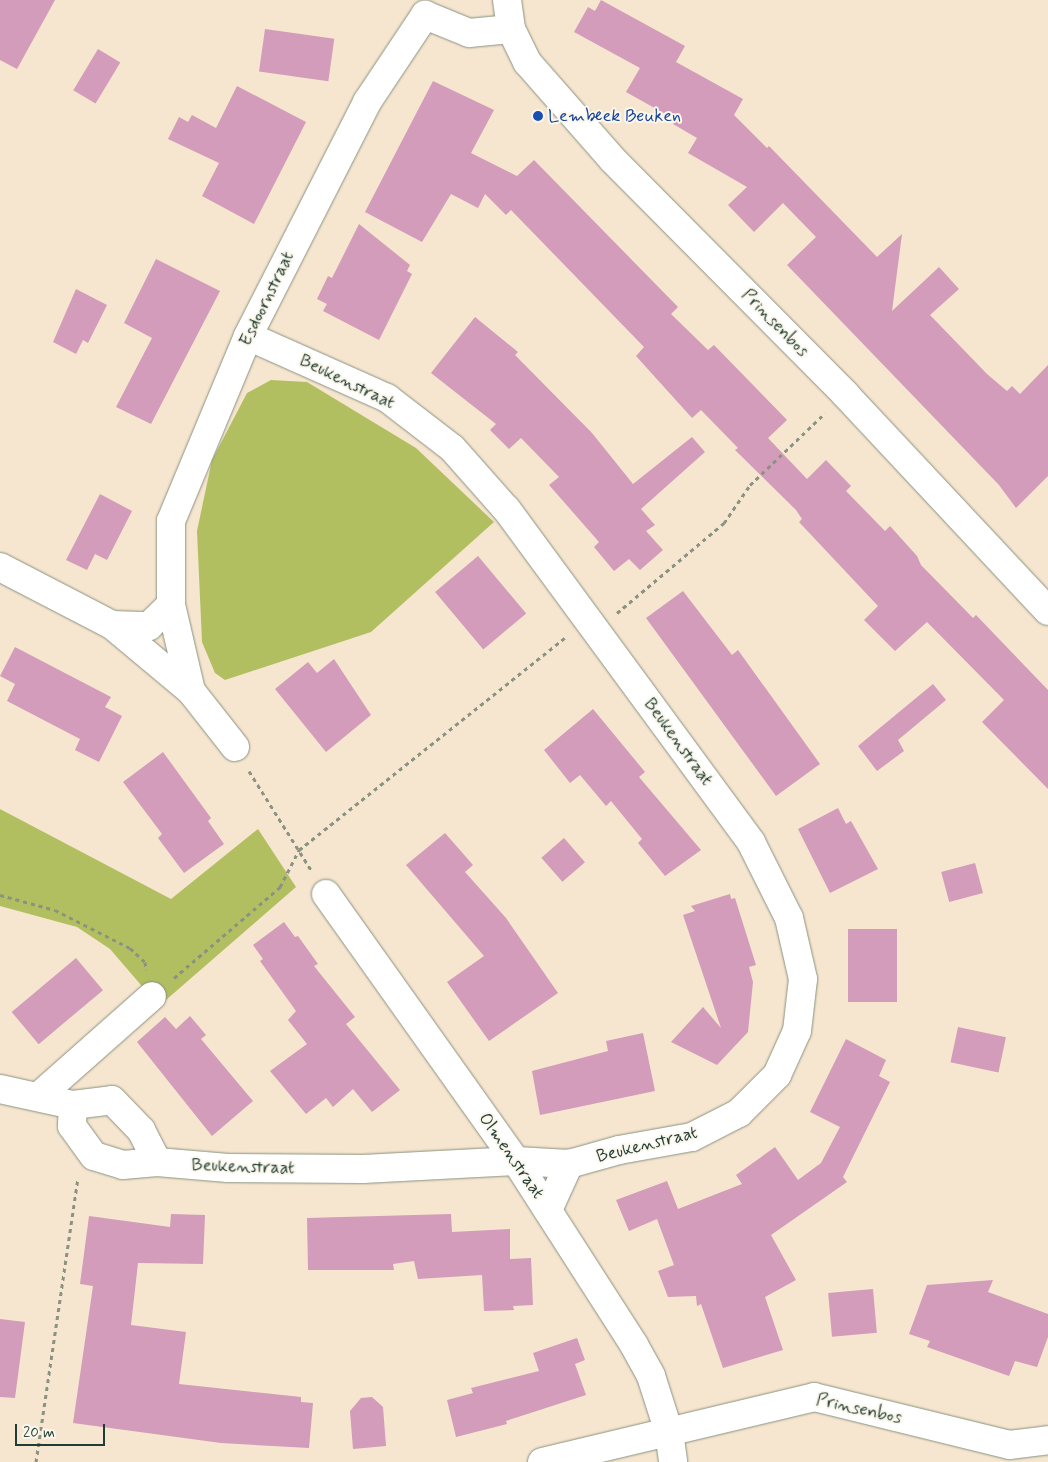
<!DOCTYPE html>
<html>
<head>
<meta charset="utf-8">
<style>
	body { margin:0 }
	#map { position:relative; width:1048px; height:1462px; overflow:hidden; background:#f6e6cf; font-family:Mynerve,sans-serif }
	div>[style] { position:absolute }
	.green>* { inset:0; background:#b2bf60 }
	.building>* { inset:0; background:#d29cba; transform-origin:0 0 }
	.path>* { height:3px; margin-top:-1.5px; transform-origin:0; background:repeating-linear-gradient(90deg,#8a9282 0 4px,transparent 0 8px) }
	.roads { filter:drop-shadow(0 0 1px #8a9282) drop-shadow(0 0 1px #8a9282) }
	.street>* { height:28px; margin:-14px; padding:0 14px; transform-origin:14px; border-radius:14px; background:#fff }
	.dots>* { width:14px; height:14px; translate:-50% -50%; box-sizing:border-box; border:2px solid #fbf7ec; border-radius:50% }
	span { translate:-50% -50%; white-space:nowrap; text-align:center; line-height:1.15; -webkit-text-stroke:4px #fbf7ec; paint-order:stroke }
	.transit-label { font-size:18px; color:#164399 }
	.left { translate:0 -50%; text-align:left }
	.street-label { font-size:18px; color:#1f3d34 }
	.scale { position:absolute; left:15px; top:1424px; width:90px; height:22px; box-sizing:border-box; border:2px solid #1f3d34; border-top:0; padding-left:6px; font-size:15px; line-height:18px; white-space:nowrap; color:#1f3d34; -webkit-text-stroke:4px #fbf7ec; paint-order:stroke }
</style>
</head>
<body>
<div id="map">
	<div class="green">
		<div style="clip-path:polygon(271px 380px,307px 382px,416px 448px,494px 522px,371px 632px,225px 680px,215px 673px,202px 642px,197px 531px,212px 460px,247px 393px)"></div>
		<div style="clip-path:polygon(0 809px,171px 899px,258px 829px,296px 887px,159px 1006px,110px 949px,77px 927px,0 906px)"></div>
	</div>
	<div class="building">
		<div style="clip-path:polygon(0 0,55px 0,17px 69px,0 60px)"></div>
		<div style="clip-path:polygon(601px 0,685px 46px,676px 62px,743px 99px,734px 115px,767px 148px,769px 146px,877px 257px,902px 234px,892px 311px,939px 267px,959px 289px,930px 315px,987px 374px,1007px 391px,1012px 386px,1020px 394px,1048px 365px,1048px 476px,1016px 508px,999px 485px,787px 265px,816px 237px,783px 203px,754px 232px,728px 205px,747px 187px,688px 153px,697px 138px,673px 124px,676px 120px,626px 92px,640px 68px,574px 32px,588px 7px,595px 11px)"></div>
		<div style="left:265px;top:29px;width:70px;height:43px;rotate:8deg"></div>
		<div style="left:98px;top:49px;width:26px;height:48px;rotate:31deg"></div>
		<div style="clip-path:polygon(433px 81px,494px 110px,471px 153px,517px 176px,534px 160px,678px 307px,671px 314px,708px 350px,714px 345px,787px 420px,768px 438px,807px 479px,826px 460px,851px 486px,846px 491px,885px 531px,890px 526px,917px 556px,921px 565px,973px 618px,976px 615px,1048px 690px,1048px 789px,982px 722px,1004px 700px,927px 622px,895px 651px,864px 620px,878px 606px,799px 522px,802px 519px,796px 510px,735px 450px,738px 448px,701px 410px,692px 418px,636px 356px,644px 347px,511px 210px,506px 215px,485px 194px,478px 208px,451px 194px,422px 242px,365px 212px)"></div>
		<div style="clip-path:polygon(237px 86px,306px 122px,254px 224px,202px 196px,219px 163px,168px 139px,179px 117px,188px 122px,192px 115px,216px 128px)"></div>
		<div style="clip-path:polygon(359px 224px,410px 265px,407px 271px,412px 274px,379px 340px,323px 311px,327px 304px,317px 299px,328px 276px,332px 278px)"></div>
		<div style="clip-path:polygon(156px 259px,220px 291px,151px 424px,116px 407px,152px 338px,124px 323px)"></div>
		<div style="clip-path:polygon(76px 289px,107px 305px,88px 343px,83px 340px,76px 354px,53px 342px)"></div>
		<div style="clip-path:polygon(475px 317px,518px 352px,515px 355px,592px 433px,633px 484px,692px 437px,705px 452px,641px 509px,655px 525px,646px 531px,663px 550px,640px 570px,629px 559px,614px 571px,594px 547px,599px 542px,549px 485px,559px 477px,521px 438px,509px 449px,490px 430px,496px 424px,431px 373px)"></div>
		<div style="clip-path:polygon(100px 494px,132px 511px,107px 560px,95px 554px,87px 570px,66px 560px)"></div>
		<div style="left:478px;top:556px;width:75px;height:56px;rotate:50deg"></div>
		<div style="clip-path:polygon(683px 591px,732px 655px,738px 650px,820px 764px,776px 796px,646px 618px)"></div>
		<div style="clip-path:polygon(15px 647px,111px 697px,105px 707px,122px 716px,99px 762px,75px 750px,80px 739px,7px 701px,15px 684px,0 676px)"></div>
		<div style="clip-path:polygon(334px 659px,371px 715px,326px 752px,275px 689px,308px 662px,317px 673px)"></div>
		<div style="clip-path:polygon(933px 684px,946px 700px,898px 740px,904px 751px,877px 771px,858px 746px)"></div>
		<div style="clip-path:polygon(593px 709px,645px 772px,639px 777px,701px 850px,665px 876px,638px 843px,642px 839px,611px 801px,606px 806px,580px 775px,570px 783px,544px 750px)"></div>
		<div style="clip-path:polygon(163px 752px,211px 818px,208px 821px,224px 844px,184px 873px,158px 838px,162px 834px,123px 782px)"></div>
		<div style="clip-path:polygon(838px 808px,846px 824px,851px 821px,878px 869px,830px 893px,798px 829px)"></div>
		<div style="clip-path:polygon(445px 833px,473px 865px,465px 872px,506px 918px,558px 993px,489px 1041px,447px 982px,484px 956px,406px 865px)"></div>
		<div style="left:564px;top:838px;width:32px;height:30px;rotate:49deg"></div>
		<div style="left:975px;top:863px;width:31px;height:35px;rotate:75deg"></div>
		<div style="clip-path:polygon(730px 894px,731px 899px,735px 898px,756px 965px,749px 967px,753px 982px,748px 1032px,717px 1065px,671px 1042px,703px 1007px,721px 1028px,683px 915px,695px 911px,691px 906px)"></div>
		<div style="clip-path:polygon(284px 922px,295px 937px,298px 936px,318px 964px,314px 966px,355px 1017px,346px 1024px,400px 1090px,372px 1112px,353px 1089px,333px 1107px,326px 1098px,306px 1114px,270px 1071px,307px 1044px,288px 1020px,296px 1011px,260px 961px,263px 959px,253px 945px)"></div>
		<div style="left:897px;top:929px;width:73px;height:49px;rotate:90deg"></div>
		<div style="left:76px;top:958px;width:42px;height:84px;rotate:50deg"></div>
		<div style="clip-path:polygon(190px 1016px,206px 1035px,201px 1039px,253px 1101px,212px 1136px,137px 1042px,165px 1017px,176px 1029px)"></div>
		<div style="left:958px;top:1027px;width:49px;height:36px;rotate:12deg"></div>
		<div style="clip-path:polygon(643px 1033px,655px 1091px,540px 1115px,532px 1071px,608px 1051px,606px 1041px)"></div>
		<div style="clip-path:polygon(846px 1039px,886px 1060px,879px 1076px,890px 1082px,843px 1177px,847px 1182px,771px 1235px,796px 1280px,765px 1297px,783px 1350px,723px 1368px,701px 1304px,697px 1306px,696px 1296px,668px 1297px,658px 1271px,674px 1265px,657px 1219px,629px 1231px,616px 1200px,667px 1181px,678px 1209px,742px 1184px,736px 1175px,775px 1147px,798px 1180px,821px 1163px,840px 1127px,810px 1112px)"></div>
		<div style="clip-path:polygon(171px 1214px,205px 1215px,203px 1264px,138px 1263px,131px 1325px,186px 1332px,179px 1384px,301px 1397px,301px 1402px,313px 1403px,309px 1448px,221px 1443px,73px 1423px,93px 1286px,80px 1284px,89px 1216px,170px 1227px)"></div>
		<div style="clip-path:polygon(451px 1214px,452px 1232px,510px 1229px,510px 1259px,531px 1258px,533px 1305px,513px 1306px,514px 1310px,484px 1311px,482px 1275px,418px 1279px,414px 1261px,393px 1264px,394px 1270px,308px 1270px,307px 1218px)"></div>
		<div style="clip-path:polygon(993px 1280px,988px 1292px,1048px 1314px,1048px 1337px,1037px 1367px,1015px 1361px,1009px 1376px,927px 1347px,930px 1341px,909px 1334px,927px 1285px)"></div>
		<div style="left:873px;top:1289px;width:44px;height:45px;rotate:85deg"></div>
		<div style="clip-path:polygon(0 1319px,25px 1322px,15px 1398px,0 1397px)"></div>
		<div style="clip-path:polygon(577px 1338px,585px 1360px,575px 1364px,586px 1395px,506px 1421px,507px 1424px,456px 1437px,447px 1400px,473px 1393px,471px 1388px,539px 1371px,533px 1353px)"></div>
		<div style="clip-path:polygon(372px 1397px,383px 1407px,386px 1446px,353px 1449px,350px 1411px,361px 1398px)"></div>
	</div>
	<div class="path">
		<div style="left:617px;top:613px;width:140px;rotate:-40.1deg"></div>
		<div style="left:724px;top:523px;width:46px;rotate:-55.6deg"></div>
		<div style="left:750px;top:485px;width:104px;rotate:-43.8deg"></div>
		<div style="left:249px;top:771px;width:117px;rotate:57.9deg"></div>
		<div style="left:0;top:895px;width:57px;rotate:15.3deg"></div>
		<div style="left:55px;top:910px;width:84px;rotate:26.9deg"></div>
		<div style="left:130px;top:948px;width:21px;rotate:43deg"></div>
		<div style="left:145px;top:962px;width:8px;rotate:83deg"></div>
		<div style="left:174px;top:978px;width:140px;rotate:-40.6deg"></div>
		<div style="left:280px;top:887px;width:42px;rotate:-62.8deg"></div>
		<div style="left:299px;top:850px;width:340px;rotate:-38.6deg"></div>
		<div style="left:36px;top:1462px;width:286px;rotate:-81.6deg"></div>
	</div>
	<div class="roads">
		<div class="street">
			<div style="left:507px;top:0;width:29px;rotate:82deg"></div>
			<div style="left:511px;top:29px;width:37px;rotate:64deg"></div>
			<div style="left:527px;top:62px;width:130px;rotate:48.7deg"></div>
			<div style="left:613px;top:160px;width:330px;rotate:45.2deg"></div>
			<div style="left:845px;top:394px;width:297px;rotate:46.9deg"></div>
			<div style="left:425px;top:15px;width:48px;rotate:22.2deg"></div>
			<div style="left:469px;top:33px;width:42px;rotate:-5.4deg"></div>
			<div style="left:0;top:567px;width:126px;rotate:27.4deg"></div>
			<div style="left:112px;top:625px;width:37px;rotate:2deg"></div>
			<div style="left:149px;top:626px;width:30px;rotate:-44deg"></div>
			<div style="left:112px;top:625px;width:103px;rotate:39.9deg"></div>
			<div style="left:235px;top:747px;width:71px;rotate:-128.2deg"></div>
			<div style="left:191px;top:691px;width:88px;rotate:-103.1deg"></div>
			<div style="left:171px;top:605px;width:84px;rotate:-90deg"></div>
			<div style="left:171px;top:521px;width:200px;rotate:-67.4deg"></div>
			<div style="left:248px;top:336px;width:263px;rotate:-63deg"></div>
			<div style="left:367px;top:102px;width:105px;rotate:-56.3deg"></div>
			<div style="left:326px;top:894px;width:328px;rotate:54.6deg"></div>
			<div style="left:516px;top:1161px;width:219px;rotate:57.3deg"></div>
			<div style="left:634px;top:1345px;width:35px;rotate:61deg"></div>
			<div style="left:651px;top:1376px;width:59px;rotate:72.2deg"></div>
			<div style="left:669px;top:1432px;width:30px;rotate:82deg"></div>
			<div style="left:0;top:1089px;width:75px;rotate:12.4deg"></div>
			<div style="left:73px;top:1105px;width:39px;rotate:-7deg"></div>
			<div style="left:112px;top:1100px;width:42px;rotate:46deg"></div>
			<div style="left:141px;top:1130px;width:36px;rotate:63deg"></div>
			<div style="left:157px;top:1162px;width:71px;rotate:4.8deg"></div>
			<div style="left:228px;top:1168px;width:135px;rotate:0.4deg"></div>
			<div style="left:363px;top:1169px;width:153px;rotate:-3deg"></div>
			<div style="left:516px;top:1161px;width:53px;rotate:3.2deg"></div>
			<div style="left:569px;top:1164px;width:52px;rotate:-15.6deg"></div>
			<div style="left:619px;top:1150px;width:74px;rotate:-10.1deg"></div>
			<div style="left:692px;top:1137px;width:53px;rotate:-27.1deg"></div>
			<div style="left:739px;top:1113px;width:54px;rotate:-45deg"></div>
			<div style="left:777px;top:1075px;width:48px;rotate:-65.6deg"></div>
			<div style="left:797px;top:1031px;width:52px;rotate:-83.4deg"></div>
			<div style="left:803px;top:979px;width:63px;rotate:-102.9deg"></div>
			<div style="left:789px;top:918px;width:85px;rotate:-116.6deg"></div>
			<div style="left:751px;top:842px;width:413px;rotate:-126.3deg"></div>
			<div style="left:506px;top:509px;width:81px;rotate:-131.5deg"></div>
			<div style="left:452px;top:448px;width:82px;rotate:-142.4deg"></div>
			<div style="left:387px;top:398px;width:152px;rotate:-156deg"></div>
			<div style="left:38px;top:1097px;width:152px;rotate:-41.5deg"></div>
			<div style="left:73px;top:1105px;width:21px;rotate:93deg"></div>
			<div style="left:72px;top:1126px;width:37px;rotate:54deg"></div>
			<div style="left:94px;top:1156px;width:30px;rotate:17deg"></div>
			<div style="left:123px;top:1165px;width:34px;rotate:-5deg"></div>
			<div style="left:548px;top:1210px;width:51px;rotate:-65.5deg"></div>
			<div style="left:542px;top:1462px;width:280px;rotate:-13.4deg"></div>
			<div style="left:814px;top:1397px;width:201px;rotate:13.8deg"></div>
			<div style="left:1009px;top:1445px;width:39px;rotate:-7deg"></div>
		</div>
	</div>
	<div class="dots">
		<div style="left:538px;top:116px;background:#1a4fb4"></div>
	</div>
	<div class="transit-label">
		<span class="left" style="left:548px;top:116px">Lembeek Beuken</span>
	</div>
	<div class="street-label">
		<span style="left:267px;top:299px;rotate:-64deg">Esdoornstraat</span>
		<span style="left:775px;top:323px;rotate:45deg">Prinsenbos</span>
		<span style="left:347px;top:382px;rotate:26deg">Beukenstraat</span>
		<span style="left:678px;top:742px;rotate:54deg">Beukenstraat</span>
		<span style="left:647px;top:1145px;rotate:-14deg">Beukenstraat</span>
		<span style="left:511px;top:1156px;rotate:55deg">Olmenstraat</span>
		<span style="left:243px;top:1167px;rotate:2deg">Beukenstraat</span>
		<span style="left:859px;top:1409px;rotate:12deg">Prinsenbos</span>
	</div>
	<div class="scale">20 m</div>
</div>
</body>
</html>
